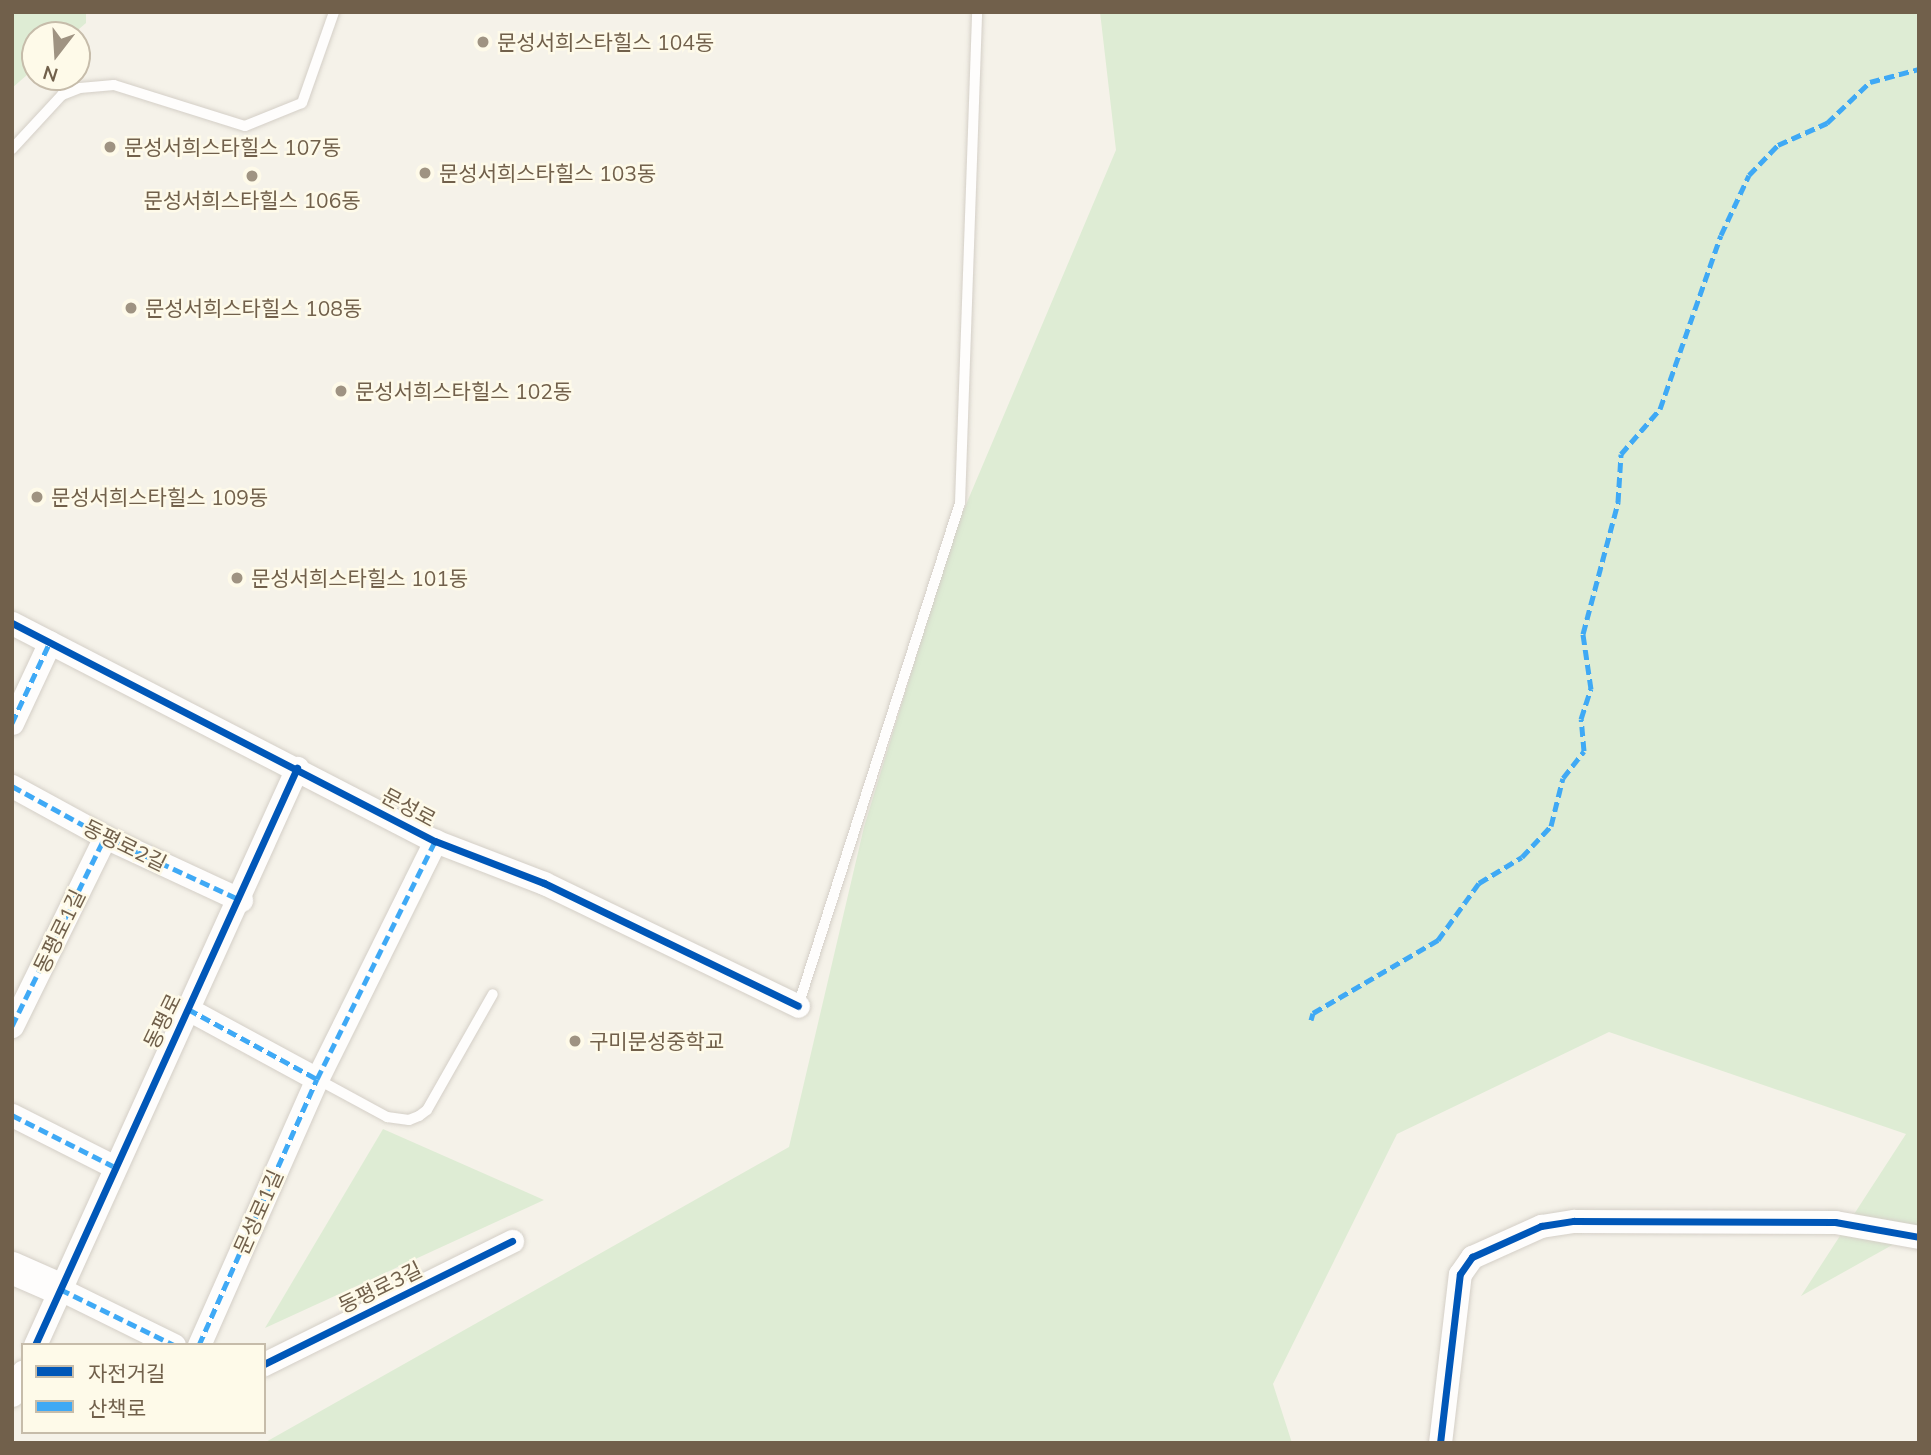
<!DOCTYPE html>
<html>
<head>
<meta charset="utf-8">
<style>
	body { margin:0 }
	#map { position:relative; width:1931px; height:1455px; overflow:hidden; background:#f5f2e9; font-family:Mulish,"Noto Sans KR",sans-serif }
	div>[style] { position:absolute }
	.green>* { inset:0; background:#deecd4 }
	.roads { filter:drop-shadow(0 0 2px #d4cfc7) drop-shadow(0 0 2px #d4cfc7) }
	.lane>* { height:10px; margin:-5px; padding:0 5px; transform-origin:5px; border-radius:5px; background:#fefdfc }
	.street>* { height:23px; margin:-11.5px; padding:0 11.5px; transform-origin:11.5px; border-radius:11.5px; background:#fefdfc }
	.secondary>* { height:32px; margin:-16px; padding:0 16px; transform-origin:16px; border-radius:16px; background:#fefdfc }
	.quiet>* { height:5px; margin-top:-2.5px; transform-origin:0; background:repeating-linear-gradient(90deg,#3fa9f5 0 10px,transparent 0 15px) }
	.cycleway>* { height:7px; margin:-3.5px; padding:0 3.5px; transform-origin:3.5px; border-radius:3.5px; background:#0057b8 }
	.dots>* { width:19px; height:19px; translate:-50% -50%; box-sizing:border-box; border:4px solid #fefae9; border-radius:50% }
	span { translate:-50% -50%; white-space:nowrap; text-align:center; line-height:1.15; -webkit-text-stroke:5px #fefae9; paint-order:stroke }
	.poi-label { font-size:21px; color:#71604b }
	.left { translate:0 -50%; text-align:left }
	.street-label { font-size:21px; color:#71604b }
	.frame { position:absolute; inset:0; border:14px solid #71604b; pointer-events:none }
	.legend { position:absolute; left:21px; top:1343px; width:245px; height:91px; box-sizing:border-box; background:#fefae9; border:2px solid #c6bcaa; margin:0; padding:9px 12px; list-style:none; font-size:21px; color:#71604b }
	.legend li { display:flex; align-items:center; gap:14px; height:35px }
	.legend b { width:35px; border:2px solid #c6bcaa }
	.north { position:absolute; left:21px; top:21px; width:70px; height:70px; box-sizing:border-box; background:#fefae9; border:2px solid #c6bcaa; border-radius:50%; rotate:197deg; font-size:19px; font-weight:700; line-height:28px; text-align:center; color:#71604b }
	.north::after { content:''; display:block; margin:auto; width:24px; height:32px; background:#9f9382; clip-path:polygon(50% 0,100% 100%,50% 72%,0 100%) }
</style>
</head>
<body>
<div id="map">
	<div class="green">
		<div style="clip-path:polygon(12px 12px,86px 12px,86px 23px,72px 35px,35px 35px,35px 68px,12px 88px)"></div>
		<div style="clip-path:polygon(1100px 12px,1919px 12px,1919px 1230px,1801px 1296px,1906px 1134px,1609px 1032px,1397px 1134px,1273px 1384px,1292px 1443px,264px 1443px,789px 1147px,864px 827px,954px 533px,1116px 150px)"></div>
		<div style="clip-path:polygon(383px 1129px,544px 1200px,265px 1328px)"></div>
	</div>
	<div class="roads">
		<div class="lane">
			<div style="left:12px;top:149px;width:74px;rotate:-47.2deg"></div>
			<div style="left:62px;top:95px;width:19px;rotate:-21deg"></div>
			<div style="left:80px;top:88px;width:34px;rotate:-5deg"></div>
			<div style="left:114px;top:85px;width:137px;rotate:17.4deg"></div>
			<div style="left:245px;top:126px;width:61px;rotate:-22deg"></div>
			<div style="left:302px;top:103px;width:96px;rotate:-70.6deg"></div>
			<div style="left:798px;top:1006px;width:528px;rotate:-72.15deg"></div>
			<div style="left:960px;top:503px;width:491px;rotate:-88deg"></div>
			<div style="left:317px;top:1079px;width:80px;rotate:28.5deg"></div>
			<div style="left:387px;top:1117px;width:22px;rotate:8deg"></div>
			<div style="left:409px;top:1120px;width:11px;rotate:-22deg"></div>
			<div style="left:419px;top:1116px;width:10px;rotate:-37deg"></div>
			<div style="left:427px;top:1110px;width:133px;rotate:-60.4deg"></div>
		</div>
		<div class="street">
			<div style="left:12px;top:623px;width:476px;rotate:27.3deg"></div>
			<div style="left:435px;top:841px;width:117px;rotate:21.1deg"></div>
			<div style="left:544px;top:883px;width:282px;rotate:25.8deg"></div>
			<div style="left:12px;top:723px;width:89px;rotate:-64.9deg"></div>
			<div style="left:12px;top:786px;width:106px;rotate:28.7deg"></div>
			<div style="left:105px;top:837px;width:150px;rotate:24.9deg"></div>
			<div style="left:188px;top:1009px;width:147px;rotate:28.5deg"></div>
			<div style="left:12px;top:1026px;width:211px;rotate:-63.8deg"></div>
			<div style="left:12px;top:1115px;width:113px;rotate:26.8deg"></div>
			<div style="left:60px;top:1289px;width:127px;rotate:26.2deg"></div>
			<div style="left:35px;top:1345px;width:634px;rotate:-65.58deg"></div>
			<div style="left:199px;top:1345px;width:291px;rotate:-66.1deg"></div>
			<div style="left:317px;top:1079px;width:266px;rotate:-63.6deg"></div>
			<div style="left:264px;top:1364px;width:277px;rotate:-26.4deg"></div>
			<div style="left:12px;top:1395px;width:26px;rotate:-65deg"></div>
			<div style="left:1440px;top:1443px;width:170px;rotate:-83.3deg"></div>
			<div style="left:1460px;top:1274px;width:21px;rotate:-55deg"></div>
			<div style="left:1472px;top:1257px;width:76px;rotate:-24.2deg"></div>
			<div style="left:1541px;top:1226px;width:33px;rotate:-9deg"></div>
			<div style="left:1574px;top:1221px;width:261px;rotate:0.2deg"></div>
			<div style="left:1835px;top:1222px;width:85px;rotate:10.1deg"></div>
		</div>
		<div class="secondary">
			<div style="left:12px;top:1268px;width:52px;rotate:23.6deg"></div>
		</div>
	</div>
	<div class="quiet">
		<div style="left:12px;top:723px;width:89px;rotate:-64.9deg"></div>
		<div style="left:12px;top:786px;width:106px;rotate:28.7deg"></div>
		<div style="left:105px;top:837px;width:150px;rotate:24.9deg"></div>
		<div style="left:188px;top:1009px;width:147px;rotate:28.5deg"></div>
		<div style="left:1311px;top:1020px;width:7px;rotate:-74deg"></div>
		<div style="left:1313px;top:1013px;width:145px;rotate:-30.3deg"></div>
		<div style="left:1438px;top:940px;width:70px;rotate:-54.3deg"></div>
		<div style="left:1479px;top:883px;width:50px;rotate:-31.2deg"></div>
		<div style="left:1522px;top:857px;width:42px;rotate:-46.9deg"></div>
		<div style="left:1551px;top:826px;width:49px;rotate:-76deg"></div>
		<div style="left:1563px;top:778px;width:34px;rotate:-52deg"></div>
		<div style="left:1584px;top:751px;width:32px;rotate:-95deg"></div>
		<div style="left:1581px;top:719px;width:32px;rotate:-72deg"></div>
		<div style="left:1591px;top:689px;width:56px;rotate:-98.3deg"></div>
		<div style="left:1583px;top:634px;width:137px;rotate:-75.1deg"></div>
		<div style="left:1618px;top:502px;width:48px;rotate:-86.4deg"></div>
		<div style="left:1621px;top:454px;width:60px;rotate:-49.1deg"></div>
		<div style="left:1660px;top:409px;width:184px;rotate:-70.7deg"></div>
		<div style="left:1721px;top:235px;width:66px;rotate:-65deg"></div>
		<div style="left:1749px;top:175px;width:42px;rotate:-46deg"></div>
		<div style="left:1778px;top:145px;width:54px;rotate:-24.2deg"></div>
		<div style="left:1827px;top:123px;width:59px;rotate:-43.6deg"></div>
		<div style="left:1870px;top:82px;width:51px;rotate:-14.9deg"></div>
		<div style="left:12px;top:1026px;width:211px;rotate:-63.8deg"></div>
		<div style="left:12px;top:1115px;width:113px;rotate:26.8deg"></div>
		<div style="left:60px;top:1289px;width:127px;rotate:26.2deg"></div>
		<div style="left:199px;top:1345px;width:291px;rotate:-66.1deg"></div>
		<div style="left:317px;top:1079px;width:266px;rotate:-63.6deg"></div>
	</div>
	<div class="cycleway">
		<div style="left:12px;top:623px;width:476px;rotate:27.3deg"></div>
		<div style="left:435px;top:841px;width:117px;rotate:21.1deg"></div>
		<div style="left:544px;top:883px;width:282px;rotate:25.8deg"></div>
		<div style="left:35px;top:1345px;width:634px;rotate:-65.58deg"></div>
		<div style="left:264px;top:1364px;width:277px;rotate:-26.4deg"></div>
		<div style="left:1440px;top:1443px;width:170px;rotate:-83.3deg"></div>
		<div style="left:1460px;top:1274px;width:21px;rotate:-55deg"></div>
		<div style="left:1472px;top:1257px;width:76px;rotate:-24.2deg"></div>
		<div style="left:1541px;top:1226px;width:33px;rotate:-9deg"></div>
		<div style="left:1574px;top:1221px;width:261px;rotate:0.2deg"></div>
		<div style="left:1835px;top:1222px;width:85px;rotate:10.1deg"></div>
	</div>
	<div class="dots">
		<div style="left:483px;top:42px;background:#9f9382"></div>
		<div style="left:110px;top:147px;background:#9f9382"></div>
		<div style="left:425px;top:173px;background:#9f9382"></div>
		<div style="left:252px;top:176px;background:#9f9382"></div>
		<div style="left:131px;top:308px;background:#9f9382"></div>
		<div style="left:341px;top:391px;background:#9f9382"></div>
		<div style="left:37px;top:497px;background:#9f9382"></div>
		<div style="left:237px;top:578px;background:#9f9382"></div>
		<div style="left:575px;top:1041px;background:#9f9382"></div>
	</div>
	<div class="poi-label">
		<span class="left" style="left:497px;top:42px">문성서희스타힐스 104동</span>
		<span class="left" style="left:124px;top:147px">문성서희스타힐스 107동</span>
		<span class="left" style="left:439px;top:173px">문성서희스타힐스 103동</span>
		<span style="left:252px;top:200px">문성서희스타힐스 106동</span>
		<span class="left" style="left:145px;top:308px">문성서희스타힐스 108동</span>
		<span class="left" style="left:355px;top:391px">문성서희스타힐스 102동</span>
		<span class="left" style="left:51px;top:497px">문성서희스타힐스 109동</span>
		<span class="left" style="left:251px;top:578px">문성서희스타힐스 101동</span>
		<span class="left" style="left:589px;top:1041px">구미문성중학교</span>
	</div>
	<div class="street-label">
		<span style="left:409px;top:807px;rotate:28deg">문성로</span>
		<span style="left:125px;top:845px;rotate:26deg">동평로2길</span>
		<span style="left:59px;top:931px;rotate:-64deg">동평로1길</span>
		<span style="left:162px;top:1021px;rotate:-64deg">동평로</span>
		<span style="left:258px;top:1212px;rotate:-66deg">문성로1길</span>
		<span style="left:380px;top:1287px;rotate:-26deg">동평로3길</span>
	</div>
	<div class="frame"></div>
	<ul class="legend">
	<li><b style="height:9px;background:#0057b8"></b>자전거길</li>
	<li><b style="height:9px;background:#3fa9f5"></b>산책로</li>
	</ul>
	<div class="north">N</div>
</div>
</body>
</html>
